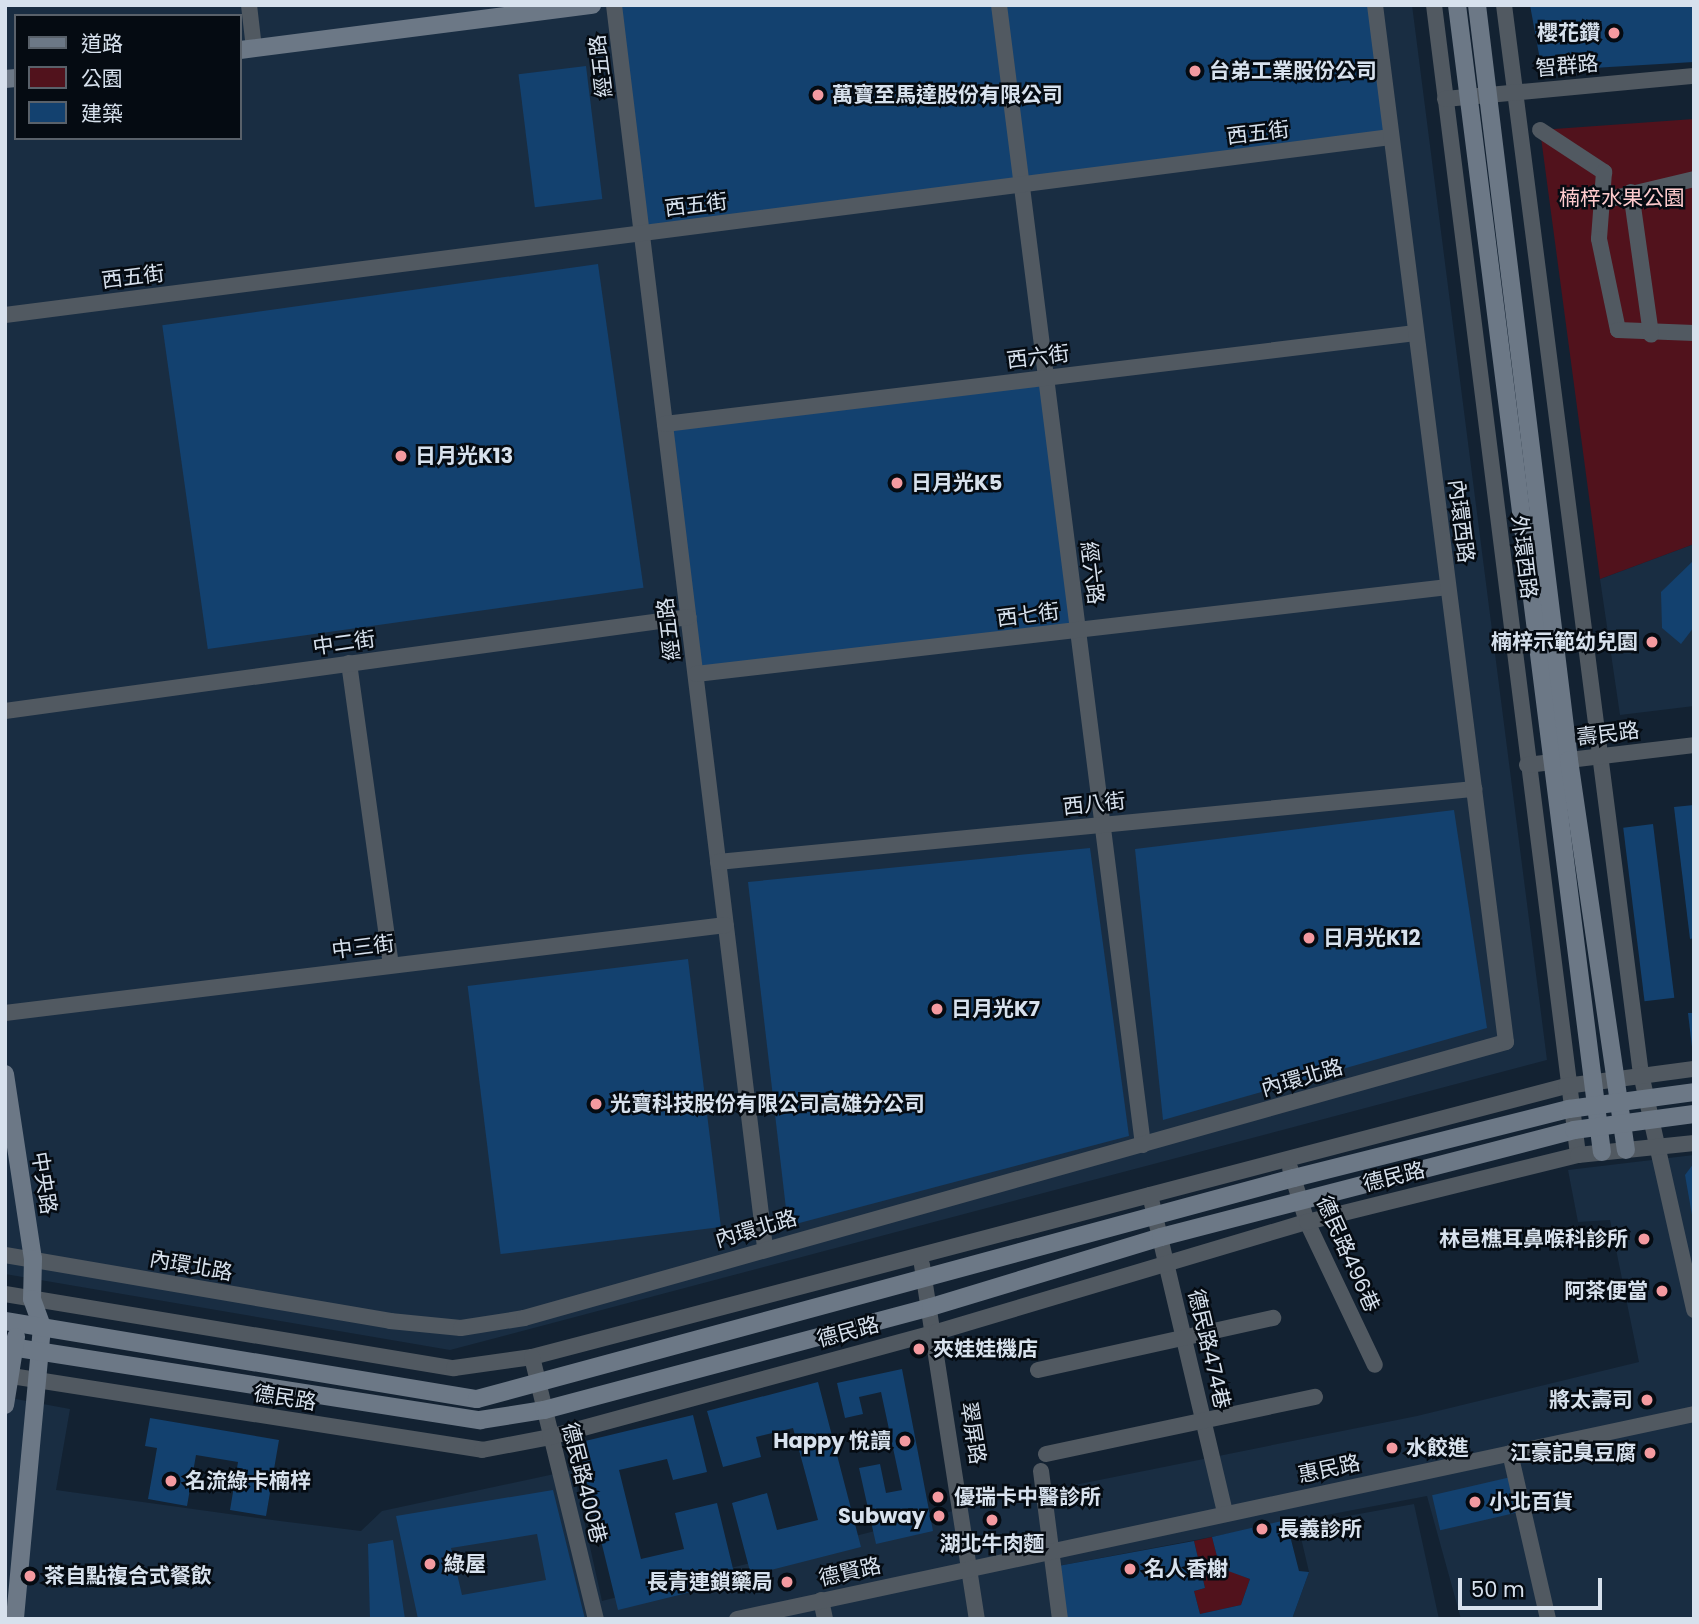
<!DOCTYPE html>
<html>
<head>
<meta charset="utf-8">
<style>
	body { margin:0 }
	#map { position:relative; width:1699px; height:1624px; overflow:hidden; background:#132232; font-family:Poppins,"Noto Sans TC",sans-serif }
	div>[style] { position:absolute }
	.built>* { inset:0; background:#192d42 }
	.green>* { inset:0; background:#51121c }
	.building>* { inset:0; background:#13416f; transform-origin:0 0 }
	.street>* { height:16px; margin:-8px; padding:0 8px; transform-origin:8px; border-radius:8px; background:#515961 }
	.secondary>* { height:18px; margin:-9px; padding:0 9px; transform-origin:9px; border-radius:9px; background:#6c7886 }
	.dots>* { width:19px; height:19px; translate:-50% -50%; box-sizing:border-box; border:4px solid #050b12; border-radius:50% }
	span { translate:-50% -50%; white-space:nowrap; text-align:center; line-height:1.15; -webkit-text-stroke:5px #050b12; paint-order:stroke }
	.poi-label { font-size:21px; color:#d7e1ed; font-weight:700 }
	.right { translate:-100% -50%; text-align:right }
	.left { translate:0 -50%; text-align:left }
	.street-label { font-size:21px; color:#d7e1ed }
	.park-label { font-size:21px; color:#fecbcd }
	.frame { position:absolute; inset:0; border:7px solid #d7e1ed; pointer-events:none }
	.legend { position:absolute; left:14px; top:14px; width:228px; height:126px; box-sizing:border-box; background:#050b12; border:2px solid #59616a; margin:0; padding:9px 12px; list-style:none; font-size:21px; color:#d7e1ed }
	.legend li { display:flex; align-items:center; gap:14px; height:35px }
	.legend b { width:35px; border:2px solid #59616a }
	.scale { position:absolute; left:1458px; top:1578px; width:144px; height:32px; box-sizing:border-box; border:4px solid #d7e1ed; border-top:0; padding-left:9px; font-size:21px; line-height:24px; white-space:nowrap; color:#d7e1ed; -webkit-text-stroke:5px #050b12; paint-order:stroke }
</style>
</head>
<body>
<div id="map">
	<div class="built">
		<div style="clip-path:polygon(evenodd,5px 5px,1412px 5px,1547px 1060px,450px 1350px,5px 1274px,5px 5px,16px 16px,240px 16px,240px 138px,16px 138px,16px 16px)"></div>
		<div style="clip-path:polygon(1694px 544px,1694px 706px,1620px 715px,1600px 579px)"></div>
		<div style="clip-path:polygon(1694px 1155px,1694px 1619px,1461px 1619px,1427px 1496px,1058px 1566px,1055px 1619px,5px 1619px,5px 1397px,70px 1409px,56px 1490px,280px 1521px,361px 1531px,382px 1511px,573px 1470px,602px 1601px,980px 1504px,1417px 1416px,1639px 1362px,1610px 1220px,1578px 1222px,1568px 1170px)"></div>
		<div style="clip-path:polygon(1414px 1504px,1439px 1619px,1292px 1619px,1309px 1572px,1298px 1525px)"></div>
	</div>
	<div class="green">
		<div style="clip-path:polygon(1694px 119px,1694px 544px,1600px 579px,1540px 130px)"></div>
		<div style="clip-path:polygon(1212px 1537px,1220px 1567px,1250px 1579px,1241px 1605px,1200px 1614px,1194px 1591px,1205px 1588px,1194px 1541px)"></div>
	</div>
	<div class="building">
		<div style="clip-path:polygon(614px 5px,1375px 5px,1391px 137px,642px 233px)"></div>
		<div style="clip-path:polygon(1530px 5px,1694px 5px,1694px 62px,1542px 71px)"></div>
		<div style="left:586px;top:66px;width:134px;height:68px;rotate:83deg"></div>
		<div style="left:598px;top:264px;width:327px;height:440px;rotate:82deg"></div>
		<div style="left:1046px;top:378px;width:254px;height:384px;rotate:83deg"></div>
		<div style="clip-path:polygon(1694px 560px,1694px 627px,1681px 644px,1662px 628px,1661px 592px)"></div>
		<div style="clip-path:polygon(1694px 805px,1694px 938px,1690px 939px,1674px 807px)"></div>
		<div style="clip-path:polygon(1454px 810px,1487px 1028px,1163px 1120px,1135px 849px)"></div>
		<div style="left:1653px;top:824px;width:175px;height:30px;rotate:83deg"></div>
		<div style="clip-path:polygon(1090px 848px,1129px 1136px,788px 1226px,748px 882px)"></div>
		<div style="left:688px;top:959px;width:270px;height:222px;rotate:83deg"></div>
		<div style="clip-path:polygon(1688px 1013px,1694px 1013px,1694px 1047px,1692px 1047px)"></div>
		<div style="clip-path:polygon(1694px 1163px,1694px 1215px,1692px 1215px,1685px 1175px)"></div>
		<div style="clip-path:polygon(902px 1369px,933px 1531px,876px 1544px,859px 1468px,880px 1464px,886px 1493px,902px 1490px,881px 1392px,859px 1397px,863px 1414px,845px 1418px,837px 1383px)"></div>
		<div style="clip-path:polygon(818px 1382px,861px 1547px,751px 1575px,732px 1503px,767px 1493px,777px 1530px,818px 1520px,793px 1428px,756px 1437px,761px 1457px,723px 1467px,707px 1411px)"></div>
		<div style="clip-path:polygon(693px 1415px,707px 1472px,673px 1480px,667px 1459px,619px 1470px,641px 1559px,684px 1549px,675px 1513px,717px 1503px,736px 1581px,618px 1610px,577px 1443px)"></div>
		<div style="clip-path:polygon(150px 1418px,279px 1440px,266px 1516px,230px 1510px,238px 1462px,196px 1455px,187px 1506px,148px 1499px,157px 1448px,145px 1446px)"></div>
		<div style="left:1511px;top:1477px;width:36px;height:81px;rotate:77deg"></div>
		<div style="clip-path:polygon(evenodd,553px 1490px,585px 1619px,418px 1619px,396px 1516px,553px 1490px,537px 1534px,546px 1580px,462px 1595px,451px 1548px,537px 1534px)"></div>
		<div style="clip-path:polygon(1286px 1520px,1299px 1571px,1309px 1572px,1292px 1619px,1064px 1619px,1058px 1566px,1194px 1541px,1205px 1588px,1194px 1591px,1200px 1614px,1241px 1605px,1250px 1579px,1220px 1568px,1212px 1537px)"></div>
		<div style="clip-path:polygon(393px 1540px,405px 1619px,370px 1619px,368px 1544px)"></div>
	</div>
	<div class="street">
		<div style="left:249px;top:5px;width:43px;rotate:83.4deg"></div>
		<div style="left:614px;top:5px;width:1252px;rotate:83.07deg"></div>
		<div style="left:999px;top:5px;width:1149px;rotate:82.8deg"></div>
		<div style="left:1434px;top:5px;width:1159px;rotate:82.86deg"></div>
		<div style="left:1504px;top:5px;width:1078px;rotate:82.7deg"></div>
		<div style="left:1641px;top:1074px;width:242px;rotate:77.3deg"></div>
		<div style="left:1445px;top:99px;width:250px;rotate:-5.3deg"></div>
		<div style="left:1540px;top:130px;width:77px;rotate:33.3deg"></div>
		<div style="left:1604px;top:172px;width:67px;rotate:94.3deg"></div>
		<div style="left:1599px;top:239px;width:93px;rotate:78.2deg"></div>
		<div style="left:1618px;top:330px;width:76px;rotate:2.3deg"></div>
		<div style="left:1631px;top:192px;width:144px;rotate:82deg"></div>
		<div style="left:1602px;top:201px;width:95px;rotate:-13.4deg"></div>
		<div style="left:5px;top:315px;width:1397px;rotate:-7.32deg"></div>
		<div style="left:665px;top:424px;width:756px;rotate:-6.91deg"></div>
		<div style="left:349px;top:663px;width:305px;rotate:82.1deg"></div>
		<div style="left:696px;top:674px;width:757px;rotate:-6.6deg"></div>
		<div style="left:5px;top:711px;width:690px;rotate:-7.82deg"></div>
		<div style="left:1527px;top:765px;width:168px;rotate:-6.8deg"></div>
		<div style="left:718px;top:862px;width:760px;rotate:-5.52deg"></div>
		<div style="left:5px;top:1013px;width:726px;rotate:-6.96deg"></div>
		<div style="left:1290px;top:1168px;width:57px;rotate:72.5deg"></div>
		<div style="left:1307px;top:1222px;width:158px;rotate:64.6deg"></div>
		<div style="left:1150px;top:1195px;width:327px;rotate:76.7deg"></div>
		<div style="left:5px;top:1255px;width:391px;rotate:9.7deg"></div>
		<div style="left:390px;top:1321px;width:71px;rotate:5.6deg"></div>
		<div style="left:461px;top:1328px;width:64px;rotate:-9deg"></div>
		<div style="left:524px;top:1318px;width:1020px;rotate:-15.7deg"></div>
		<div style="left:1506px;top:1042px;width:1045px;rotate:-97.2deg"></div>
		<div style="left:922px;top:1265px;width:358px;rotate:81.2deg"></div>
		<div style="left:5px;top:1294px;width:455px;rotate:9.4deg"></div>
		<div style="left:454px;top:1368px;width:79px;rotate:-8deg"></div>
		<div style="left:532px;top:1357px;width:1069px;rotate:-14.69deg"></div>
		<div style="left:1566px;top:1086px;width:129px;rotate:-7.6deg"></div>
		<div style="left:532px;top:1357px;width:270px;rotate:76.3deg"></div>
		<div style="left:1038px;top:1370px;width:241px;rotate:-12.5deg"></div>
		<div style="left:5px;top:1375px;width:483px;rotate:8.9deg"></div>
		<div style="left:482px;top:1450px;width:69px;rotate:-10.8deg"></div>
		<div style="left:550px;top:1437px;width:401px;rotate:-15.2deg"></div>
		<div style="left:937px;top:1332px;width:386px;rotate:-16.6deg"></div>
		<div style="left:1307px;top:1222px;width:279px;rotate:-13.9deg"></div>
		<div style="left:1578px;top:1155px;width:117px;rotate:-5.9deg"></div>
		<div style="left:1510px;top:1453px;width:170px;rotate:77.1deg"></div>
		<div style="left:1046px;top:1454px;width:275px;rotate:-12deg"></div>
		<div style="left:1041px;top:1471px;width:149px;rotate:82.7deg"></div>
		<div style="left:821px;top:1600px;width:19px;rotate:78deg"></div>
		<div style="left:737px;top:1619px;width:979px;rotate:-12.09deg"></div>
	</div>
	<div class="secondary">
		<div style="left:1457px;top:5px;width:1156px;rotate:82.8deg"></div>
		<div style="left:1477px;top:5px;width:761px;rotate:83.05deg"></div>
		<div style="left:1569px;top:760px;width:394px;rotate:81.7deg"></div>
		<div style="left:240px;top:50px;width:355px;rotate:-7.3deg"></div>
		<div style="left:5px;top:79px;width:11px;rotate:-5deg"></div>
		<div style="left:5px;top:1074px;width:187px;rotate:81.4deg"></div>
		<div style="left:33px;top:1259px;width:40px;rotate:91.4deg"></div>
		<div style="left:32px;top:1299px;width:30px;rotate:70deg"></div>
		<div style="left:42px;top:1327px;width:293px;rotate:95.3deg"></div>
		<div style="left:5px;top:1321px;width:478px;rotate:9.4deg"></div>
		<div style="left:477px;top:1399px;width:846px;rotate:-15.14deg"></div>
		<div style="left:1294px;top:1178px;width:284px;rotate:-14.1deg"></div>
		<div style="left:1569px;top:1109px;width:126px;rotate:-7.7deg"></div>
		<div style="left:5px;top:1346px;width:481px;rotate:8.9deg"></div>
		<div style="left:480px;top:1420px;width:65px;rotate:-8.9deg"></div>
		<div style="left:544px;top:1410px;width:400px;rotate:-14.9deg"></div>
		<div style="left:931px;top:1307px;width:240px;rotate:-16.9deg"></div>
		<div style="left:1161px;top:1237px;width:427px;rotate:-14.5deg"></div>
		<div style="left:1574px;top:1130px;width:121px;rotate:-7.6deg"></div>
		<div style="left:5px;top:1405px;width:69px;rotate:-80.8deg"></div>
	</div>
	<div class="dots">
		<div style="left:1614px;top:33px;background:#f49aa0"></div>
		<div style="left:1195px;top:71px;background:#f49aa0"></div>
		<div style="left:818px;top:95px;background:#f49aa0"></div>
		<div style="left:401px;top:456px;background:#f49aa0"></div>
		<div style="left:897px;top:483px;background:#f49aa0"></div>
		<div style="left:1652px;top:642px;background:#f49aa0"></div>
		<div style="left:1309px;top:938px;background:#f49aa0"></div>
		<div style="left:937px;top:1009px;background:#f49aa0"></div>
		<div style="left:596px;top:1104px;background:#f49aa0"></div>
		<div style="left:1644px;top:1239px;background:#f49aa0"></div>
		<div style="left:1662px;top:1291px;background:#f49aa0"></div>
		<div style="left:919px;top:1349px;background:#f49aa0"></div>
		<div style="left:1647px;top:1400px;background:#f49aa0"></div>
		<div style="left:905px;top:1441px;background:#f49aa0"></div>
		<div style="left:1392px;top:1448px;background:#f49aa0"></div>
		<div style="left:1650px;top:1453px;background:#f49aa0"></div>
		<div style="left:171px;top:1481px;background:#f49aa0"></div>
		<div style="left:938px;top:1497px;background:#f49aa0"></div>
		<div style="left:1475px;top:1502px;background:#f49aa0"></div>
		<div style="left:939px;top:1516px;background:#f49aa0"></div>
		<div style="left:992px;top:1520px;background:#f49aa0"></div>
		<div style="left:1262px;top:1529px;background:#f49aa0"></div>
		<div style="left:430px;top:1564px;background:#f49aa0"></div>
		<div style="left:1130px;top:1569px;background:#f49aa0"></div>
		<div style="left:30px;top:1576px;background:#f49aa0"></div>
		<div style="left:787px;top:1582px;background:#f49aa0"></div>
	</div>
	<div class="poi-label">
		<span class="right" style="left:1600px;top:33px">櫻花鑽</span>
		<span class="left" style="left:1209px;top:71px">台弟工業股份公司</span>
		<span class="left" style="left:832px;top:95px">萬寶至馬達股份有限公司</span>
		<span class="left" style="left:415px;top:456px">日月光K13</span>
		<span class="left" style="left:911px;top:483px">日月光K5</span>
		<span class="right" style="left:1638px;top:642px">楠梓示範幼兒園</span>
		<span class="left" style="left:1323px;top:938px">日月光K12</span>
		<span class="left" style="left:951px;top:1009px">日月光K7</span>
		<span class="left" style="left:610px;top:1104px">光寶科技股份有限公司高雄分公司</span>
		<span class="right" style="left:1628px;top:1239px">林邑樵耳鼻喉科診所</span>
		<span class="right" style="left:1648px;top:1291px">阿茶便當</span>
		<span class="left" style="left:933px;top:1349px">夾娃娃機店</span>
		<span class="right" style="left:1633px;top:1400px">將太壽司</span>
		<span class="right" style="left:891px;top:1441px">Happy 悅讀</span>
		<span class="left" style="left:1406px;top:1448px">水餃進</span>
		<span class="right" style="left:1636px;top:1453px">江豪記臭豆腐</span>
		<span class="left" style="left:185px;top:1481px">名流綠卡楠梓</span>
		<span class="left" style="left:954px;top:1497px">優瑞卡中醫診所</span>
		<span class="left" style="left:1489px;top:1502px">小北百貨</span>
		<span class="right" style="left:925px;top:1516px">Subway</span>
		<span class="left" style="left:1278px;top:1529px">長義診所</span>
		<span style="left:992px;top:1544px">湖北牛肉麵</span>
		<span class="left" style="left:444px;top:1564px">綠屋</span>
		<span class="left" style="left:1144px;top:1569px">名人香榭</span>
		<span class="left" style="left:44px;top:1576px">茶自點複合式餐飲</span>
		<span class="right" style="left:773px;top:1582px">長青連鎖藥局</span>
	</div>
	<div class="street-label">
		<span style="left:601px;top:66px;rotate:-97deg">經五路</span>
		<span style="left:1567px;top:66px;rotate:-5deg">智群路</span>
		<span style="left:1258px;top:133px;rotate:-7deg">西五街</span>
		<span style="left:696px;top:205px;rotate:-7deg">西五街</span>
		<span style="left:133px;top:277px;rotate:-7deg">西五街</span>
		<span style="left:1038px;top:357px;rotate:-7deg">西六街</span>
		<span style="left:1461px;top:521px;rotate:83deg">內環西路</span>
		<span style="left:1524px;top:557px;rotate:83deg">外環西路</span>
		<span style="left:1092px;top:573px;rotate:83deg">經六路</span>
		<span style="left:1028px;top:615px;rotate:-7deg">西七街</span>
		<span style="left:669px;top:629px;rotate:-97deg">經五路</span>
		<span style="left:344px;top:643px;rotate:-8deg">中二街</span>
		<span style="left:1608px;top:734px;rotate:-7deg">壽民路</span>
		<span style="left:1094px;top:804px;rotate:-6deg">西八街</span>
		<span style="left:363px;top:947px;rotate:-7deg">中三街</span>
		<span style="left:1302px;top:1078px;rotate:-16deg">內環北路</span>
		<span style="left:1394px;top:1177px;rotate:-14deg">德民路</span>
		<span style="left:44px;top:1183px;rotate:81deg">中央路</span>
		<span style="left:756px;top:1229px;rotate:-16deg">內環北路</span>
		<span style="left:1348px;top:1254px;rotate:66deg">德民路496巷</span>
		<span style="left:191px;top:1266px;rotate:10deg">內環北路</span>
		<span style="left:848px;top:1332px;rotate:-15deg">德民路</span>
		<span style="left:1209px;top:1349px;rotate:77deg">德民路474巷</span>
		<span style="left:285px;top:1398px;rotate:9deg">德民路</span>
		<span style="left:973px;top:1433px;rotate:81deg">翠屏路</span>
		<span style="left:1329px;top:1469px;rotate:-12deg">惠民路</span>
		<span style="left:584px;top:1483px;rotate:76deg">德民路400巷</span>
		<span style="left:850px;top:1572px;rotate:-13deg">德賢路</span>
	</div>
	<div class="park-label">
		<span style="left:1622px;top:198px">楠梓水果公園</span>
	</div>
	<div class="frame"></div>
	<ul class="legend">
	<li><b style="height:9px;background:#6c7886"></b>道路</li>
	<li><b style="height:19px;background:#51121c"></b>公園</li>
	<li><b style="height:19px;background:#13416f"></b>建築</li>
	</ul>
	<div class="scale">50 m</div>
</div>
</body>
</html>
